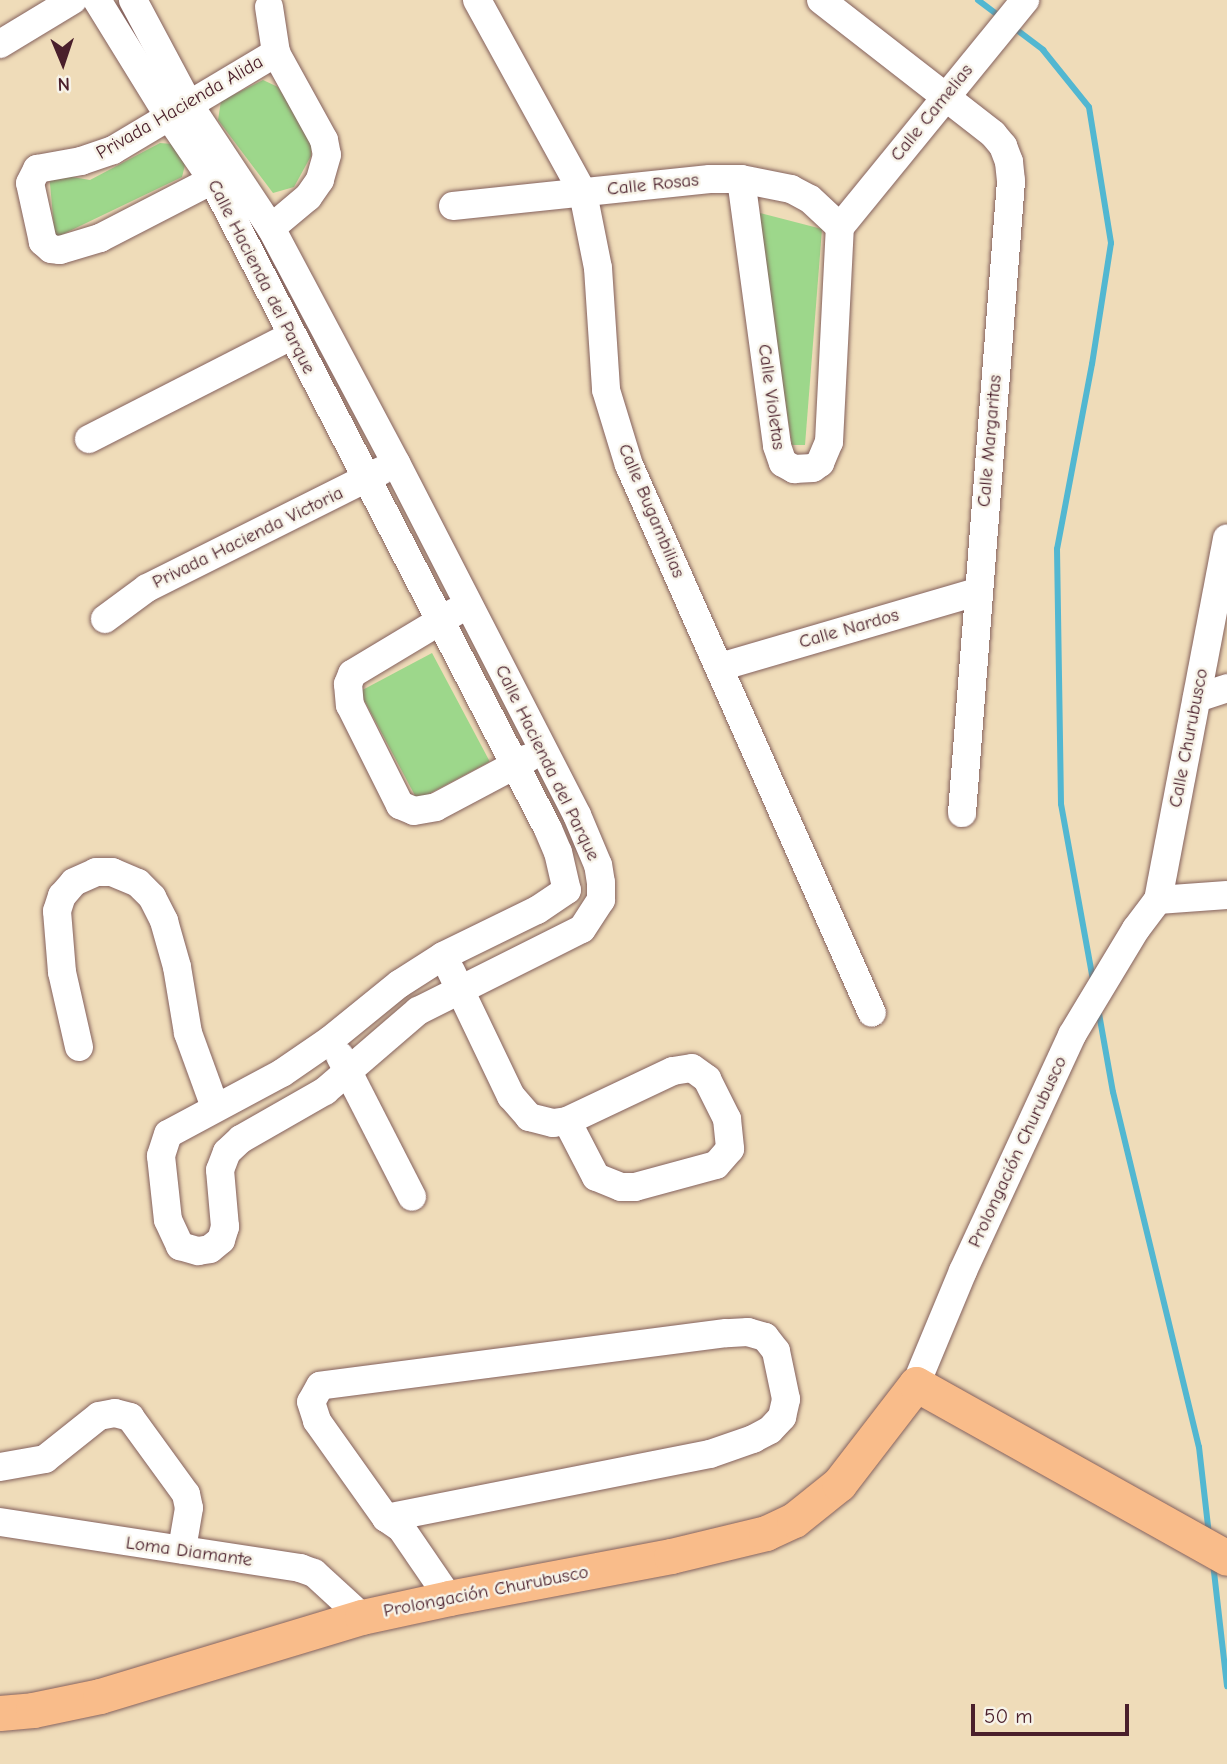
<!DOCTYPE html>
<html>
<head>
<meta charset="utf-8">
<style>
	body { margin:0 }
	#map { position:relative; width:1227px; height:1764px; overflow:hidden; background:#efdcb9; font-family:"Comic Neue",sans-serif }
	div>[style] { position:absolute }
	.green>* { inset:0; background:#9dd78b; transform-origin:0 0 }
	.stream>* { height:6px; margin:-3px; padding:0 3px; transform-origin:3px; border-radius:3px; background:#52b7d1 }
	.roads { filter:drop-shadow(0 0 2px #84615d) drop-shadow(0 0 2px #84615d) }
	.minor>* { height:28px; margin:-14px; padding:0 14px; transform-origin:14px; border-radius:14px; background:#fff }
	.major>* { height:35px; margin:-17.5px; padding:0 17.5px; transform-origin:17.5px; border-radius:17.5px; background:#f9bc8a }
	span { translate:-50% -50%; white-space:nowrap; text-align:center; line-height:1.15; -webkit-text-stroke:5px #f7f3e8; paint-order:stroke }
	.street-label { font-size:19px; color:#4a1f2b }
	.north { position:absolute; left:28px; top:28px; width:70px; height:70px; -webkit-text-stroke:5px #f7f3e8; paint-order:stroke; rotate:178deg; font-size:19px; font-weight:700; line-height:28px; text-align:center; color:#4a1f2b }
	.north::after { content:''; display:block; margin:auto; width:24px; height:32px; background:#4a1f2b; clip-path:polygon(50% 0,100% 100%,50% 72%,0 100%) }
	.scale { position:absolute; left:971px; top:1704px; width:158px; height:32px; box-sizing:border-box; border:4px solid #4a1f2b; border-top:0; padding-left:9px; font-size:21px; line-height:24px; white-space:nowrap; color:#4a1f2b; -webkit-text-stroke:5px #f7f3e8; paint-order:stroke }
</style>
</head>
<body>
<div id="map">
	<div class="green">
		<div style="clip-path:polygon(263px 80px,278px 87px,312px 141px,311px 156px,294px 187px,273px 193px,218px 120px,221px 101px)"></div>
		<div style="clip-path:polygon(160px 143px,172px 144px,185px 165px,182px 177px,55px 238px,49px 173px,90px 180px)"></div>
		<div style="clip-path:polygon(756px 212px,822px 229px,805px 445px,792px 445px)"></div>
		<div style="left:432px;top:653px;width:123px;height:82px;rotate:62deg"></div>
	</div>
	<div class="stream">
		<div style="left:978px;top:0;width:30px;rotate:37deg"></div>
		<div style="left:1013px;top:27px;width:38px;rotate:37deg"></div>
		<div style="left:1043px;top:50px;width:73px;rotate:51.1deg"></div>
		<div style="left:1089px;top:107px;width:138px;rotate:80.8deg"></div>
		<div style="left:1111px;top:243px;width:122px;rotate:98.9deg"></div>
		<div style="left:1092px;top:364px;width:188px;rotate:100.7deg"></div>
		<div style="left:1057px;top:549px;width:255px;rotate:89.1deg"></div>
		<div style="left:1061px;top:804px;width:179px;rotate:79.7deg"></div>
		<div style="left:1098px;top:1008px;width:85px;rotate:79.9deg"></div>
		<div style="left:1113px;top:1092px;width:365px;rotate:76.4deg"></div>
		<div style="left:1199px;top:1447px;width:89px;rotate:83.5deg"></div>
		<div style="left:1213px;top:1563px;width:124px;rotate:83.5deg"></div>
	</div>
	<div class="roads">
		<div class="minor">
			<div style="left:97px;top:0;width:135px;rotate:58.3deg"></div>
			<div style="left:168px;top:115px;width:80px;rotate:55.7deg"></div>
			<div style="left:213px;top:181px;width:729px;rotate:62.66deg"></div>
			<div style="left:548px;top:829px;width:25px;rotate:67deg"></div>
			<div style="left:558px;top:852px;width:39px;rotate:77deg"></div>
			<div style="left:567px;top:890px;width:36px;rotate:146deg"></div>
			<div style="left:537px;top:910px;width:105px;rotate:153.9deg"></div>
			<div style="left:443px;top:956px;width:52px;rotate:147.5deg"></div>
			<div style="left:399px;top:984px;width:89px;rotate:140.9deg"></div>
			<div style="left:330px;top:1040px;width:58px;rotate:145.5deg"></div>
			<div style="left:282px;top:1073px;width:129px;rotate:151.8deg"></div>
			<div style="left:168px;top:1134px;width:23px;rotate:108deg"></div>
			<div style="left:161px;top:1156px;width:64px;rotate:83.8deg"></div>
			<div style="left:168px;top:1220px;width:29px;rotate:65deg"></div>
			<div style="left:180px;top:1246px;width:19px;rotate:16deg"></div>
			<div style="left:198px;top:1251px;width:12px;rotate:-9deg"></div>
			<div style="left:210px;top:1249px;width:14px;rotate:-39deg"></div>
			<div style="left:221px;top:1240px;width:14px;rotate:-73deg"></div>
			<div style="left:225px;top:1227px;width:57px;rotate:-95deg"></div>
			<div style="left:220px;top:1170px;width:19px;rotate:-69deg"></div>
			<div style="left:227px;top:1152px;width:19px;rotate:-43deg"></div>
			<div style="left:241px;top:1139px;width:97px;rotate:-29.7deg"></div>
			<div style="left:325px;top:1091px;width:123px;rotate:-40.7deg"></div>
			<div style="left:418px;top:1011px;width:183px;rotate:-26.6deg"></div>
			<div style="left:582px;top:929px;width:35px;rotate:-57deg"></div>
			<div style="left:601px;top:900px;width:17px;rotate:-90deg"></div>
			<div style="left:601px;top:883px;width:18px;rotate:-99deg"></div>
			<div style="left:598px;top:865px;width:54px;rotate:-112.8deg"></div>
			<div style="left:577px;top:815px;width:396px;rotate:-117.2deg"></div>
			<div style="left:396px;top:463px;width:266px;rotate:-118deg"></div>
			<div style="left:271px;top:228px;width:150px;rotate:-123.6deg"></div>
			<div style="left:188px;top:103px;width:117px;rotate:-118.1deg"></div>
			<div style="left:477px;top:0;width:220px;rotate:61.2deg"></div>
			<div style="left:583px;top:193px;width:76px;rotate:78.7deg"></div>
			<div style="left:598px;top:268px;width:122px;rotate:86.2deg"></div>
			<div style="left:606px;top:390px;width:78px;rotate:73deg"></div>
			<div style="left:629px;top:465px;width:599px;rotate:66.09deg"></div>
			<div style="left:821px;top:0;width:218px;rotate:37.9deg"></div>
			<div style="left:993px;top:134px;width:16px;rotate:50deg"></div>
			<div style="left:1003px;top:146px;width:17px;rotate:69deg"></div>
			<div style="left:1009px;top:162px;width:19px;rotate:84deg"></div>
			<div style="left:1011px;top:181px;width:634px;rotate:94.43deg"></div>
			<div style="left:269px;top:7px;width:47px;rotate:81.3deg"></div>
			<div style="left:276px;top:53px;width:99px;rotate:61.1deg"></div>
			<div style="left:324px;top:140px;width:15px;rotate:79deg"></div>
			<div style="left:327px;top:155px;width:26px;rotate:106deg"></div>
			<div style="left:320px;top:180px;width:21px;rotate:125deg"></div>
			<div style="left:308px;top:197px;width:48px;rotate:140deg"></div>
			<div style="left:0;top:44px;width:85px;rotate:-31.1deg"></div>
			<div style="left:228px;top:172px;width:144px;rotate:152.7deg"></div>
			<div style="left:100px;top:238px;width:42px;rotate:163.3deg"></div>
			<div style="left:60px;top:250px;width:9px;rotate:-174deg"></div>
			<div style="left:51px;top:249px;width:11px;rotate:-139deg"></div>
			<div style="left:43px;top:242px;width:60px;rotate:-102.4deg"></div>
			<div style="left:30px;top:183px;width:16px;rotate:-63deg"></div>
			<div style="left:37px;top:169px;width:45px;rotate:-10.3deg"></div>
			<div style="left:81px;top:161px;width:34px;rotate:-19deg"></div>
			<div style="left:113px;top:150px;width:190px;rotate:-30.8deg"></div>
			<div style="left:741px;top:179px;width:269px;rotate:82.3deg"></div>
			<div style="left:777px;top:446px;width:18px;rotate:71deg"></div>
			<div style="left:783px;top:463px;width:13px;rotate:29deg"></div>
			<div style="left:794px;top:469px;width:19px;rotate:-3deg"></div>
			<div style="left:813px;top:468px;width:9px;rotate:-36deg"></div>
			<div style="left:820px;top:463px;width:23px;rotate:-67deg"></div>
			<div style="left:829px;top:442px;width:215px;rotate:-87.1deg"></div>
			<div style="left:453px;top:206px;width:258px;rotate:-6deg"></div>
			<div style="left:710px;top:179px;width:31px"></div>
			<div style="left:741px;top:179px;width:51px;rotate:11.3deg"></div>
			<div style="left:791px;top:189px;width:21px;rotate:28deg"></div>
			<div style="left:810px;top:199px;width:41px;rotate:43deg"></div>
			<div style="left:840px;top:227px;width:293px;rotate:-50.8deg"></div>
			<div style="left:89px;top:439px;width:227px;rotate:-27deg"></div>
			<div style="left:455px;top:612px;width:120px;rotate:149deg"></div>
			<div style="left:352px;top:674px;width:11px;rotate:112deg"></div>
			<div style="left:348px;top:684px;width:21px;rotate:85deg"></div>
			<div style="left:350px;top:705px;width:112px;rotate:63.4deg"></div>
			<div style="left:400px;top:805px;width:15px;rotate:23deg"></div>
			<div style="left:414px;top:811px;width:22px;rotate:-10deg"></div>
			<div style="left:436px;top:807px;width:104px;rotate:-28deg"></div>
			<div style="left:105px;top:619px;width:52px;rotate:-36.4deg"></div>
			<div style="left:147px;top:588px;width:262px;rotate:-26.6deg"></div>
			<div style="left:720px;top:667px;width:268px;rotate:-16.3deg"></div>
			<div style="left:1197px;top:698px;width:32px;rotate:-18deg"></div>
			<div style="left:1158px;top:900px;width:69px;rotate:-4.1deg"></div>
			<div style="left:451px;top:971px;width:139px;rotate:64.4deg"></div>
			<div style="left:511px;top:1096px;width:28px;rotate:49deg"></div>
			<div style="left:529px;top:1117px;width:25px;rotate:14deg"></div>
			<div style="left:553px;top:1123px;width:14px;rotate:-8deg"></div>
			<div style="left:567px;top:1121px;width:117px;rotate:-25.3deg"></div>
			<div style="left:673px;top:1071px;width:19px;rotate:-9deg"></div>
			<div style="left:692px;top:1068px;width:19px;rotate:36deg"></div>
			<div style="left:707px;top:1079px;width:45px;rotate:63.4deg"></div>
			<div style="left:727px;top:1119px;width:30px;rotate:84deg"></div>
			<div style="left:730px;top:1149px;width:21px;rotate:131deg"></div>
			<div style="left:716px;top:1165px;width:84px;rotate:164.8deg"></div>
			<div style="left:635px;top:1187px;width:14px;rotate:180deg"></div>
			<div style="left:621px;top:1187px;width:27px;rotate:-158deg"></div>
			<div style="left:596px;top:1177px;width:63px;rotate:-117.4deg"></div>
			<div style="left:79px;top:1047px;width:77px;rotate:-102.8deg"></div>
			<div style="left:62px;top:972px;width:61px;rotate:-94.7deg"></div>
			<div style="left:57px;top:911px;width:16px;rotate:-72deg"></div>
			<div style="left:62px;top:896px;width:18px;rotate:-49deg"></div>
			<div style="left:74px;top:882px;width:24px;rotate:-24deg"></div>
			<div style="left:96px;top:872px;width:16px"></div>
			<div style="left:112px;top:872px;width:28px;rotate:23deg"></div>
			<div style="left:138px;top:883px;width:20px;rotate:45deg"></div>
			<div style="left:152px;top:897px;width:27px;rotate:63deg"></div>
			<div style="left:164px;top:921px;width:48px;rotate:74.2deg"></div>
			<div style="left:177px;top:967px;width:67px;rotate:80.5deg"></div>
			<div style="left:188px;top:1033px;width:79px;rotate:70deg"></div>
			<div style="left:340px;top:1056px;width:158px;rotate:62.9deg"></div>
			<div style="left:916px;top:1384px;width:122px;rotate:-67.4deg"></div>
			<div style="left:963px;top:1271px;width:260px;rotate:-65.2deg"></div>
			<div style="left:1072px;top:1035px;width:124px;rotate:-58.9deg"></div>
			<div style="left:1136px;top:929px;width:36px;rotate:-53deg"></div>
			<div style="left:1158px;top:900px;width:368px;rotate:-79.2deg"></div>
			<div style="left:0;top:1467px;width:46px;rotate:-10.1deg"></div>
			<div style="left:45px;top:1459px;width:69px;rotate:-38.5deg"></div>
			<div style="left:99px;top:1416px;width:16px;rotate:-11deg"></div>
			<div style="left:115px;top:1413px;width:16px;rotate:15deg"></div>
			<div style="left:130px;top:1417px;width:95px;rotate:54deg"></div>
			<div style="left:186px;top:1494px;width:14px;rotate:78deg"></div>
			<div style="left:189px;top:1508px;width:42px;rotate:99.7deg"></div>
			<div style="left:386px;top:1518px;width:330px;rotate:-11.2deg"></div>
			<div style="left:710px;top:1454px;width:46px;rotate:-19.2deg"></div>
			<div style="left:753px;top:1439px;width:19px;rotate:-28deg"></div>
			<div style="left:770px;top:1430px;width:18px;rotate:-47deg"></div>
			<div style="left:782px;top:1417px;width:18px;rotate:-77deg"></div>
			<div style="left:786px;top:1399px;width:49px;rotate:-101.8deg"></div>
			<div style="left:776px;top:1351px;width:18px;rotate:-128deg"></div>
			<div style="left:765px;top:1337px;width:18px;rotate:-164deg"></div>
			<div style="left:748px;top:1332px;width:22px;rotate:177deg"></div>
			<div style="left:726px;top:1333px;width:409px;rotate:172.6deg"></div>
			<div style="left:320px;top:1386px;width:18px;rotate:119deg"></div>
			<div style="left:311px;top:1402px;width:20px;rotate:72deg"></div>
			<div style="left:317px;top:1421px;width:119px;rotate:54.6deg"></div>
			<div style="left:386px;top:1518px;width:18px;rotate:34deg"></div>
			<div style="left:401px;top:1528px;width:85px;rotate:55.6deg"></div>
			<div style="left:0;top:1522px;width:304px;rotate:8.7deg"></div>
			<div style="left:300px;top:1568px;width:15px;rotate:20deg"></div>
			<div style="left:314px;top:1573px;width:65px;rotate:42.5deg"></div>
		</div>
		<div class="major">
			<div style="left:0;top:1713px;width:33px;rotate:-5deg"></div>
			<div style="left:33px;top:1710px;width:68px;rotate:-11.8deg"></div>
			<div style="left:100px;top:1696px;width:274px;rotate:-16.8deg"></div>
			<div style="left:362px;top:1617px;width:89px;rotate:-12.3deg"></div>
			<div style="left:449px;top:1598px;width:226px;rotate:-10.7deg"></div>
			<div style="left:671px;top:1556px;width:98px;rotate:-13.6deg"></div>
			<div style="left:766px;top:1533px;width:31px;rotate:-25deg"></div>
			<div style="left:794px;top:1520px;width:58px;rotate:-38.7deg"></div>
			<div style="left:839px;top:1484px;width:126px;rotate:-52.4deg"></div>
			<div style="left:916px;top:1384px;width:356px;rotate:29.2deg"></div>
		</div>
	</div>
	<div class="street-label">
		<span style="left:180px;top:108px;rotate:-30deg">Privada Hacienda Alida</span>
		<span style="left:932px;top:113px;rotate:-51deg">Calle Camelias</span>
		<span style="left:653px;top:185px;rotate:-6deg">Calle Rosas</span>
		<span style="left:261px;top:277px;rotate:63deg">Calle Hacienda del Parque</span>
		<span style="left:771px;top:397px;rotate:82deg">Calle Violetas</span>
		<span style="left:990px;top:441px;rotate:-85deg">Calle Margaritas</span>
		<span style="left:651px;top:511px;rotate:67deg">Calle Bugambilias</span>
		<span style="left:248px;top:538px;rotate:-26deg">Privada Hacienda Victoria</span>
		<span style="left:849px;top:629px;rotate:-16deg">Calle Nardos</span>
		<span style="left:1189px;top:738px;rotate:-79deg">Calle Churubusco</span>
		<span style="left:547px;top:763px;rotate:64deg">Calle Hacienda del Parque</span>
		<span style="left:1018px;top:1152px;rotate:-65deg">Prolongación Churubusco</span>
		<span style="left:189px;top:1552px;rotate:8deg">Loma Diamante</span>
		<span style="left:486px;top:1592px;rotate:-11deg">Prolongación Churubusco</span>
	</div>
	<div class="north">N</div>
	<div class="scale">50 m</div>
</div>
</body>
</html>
